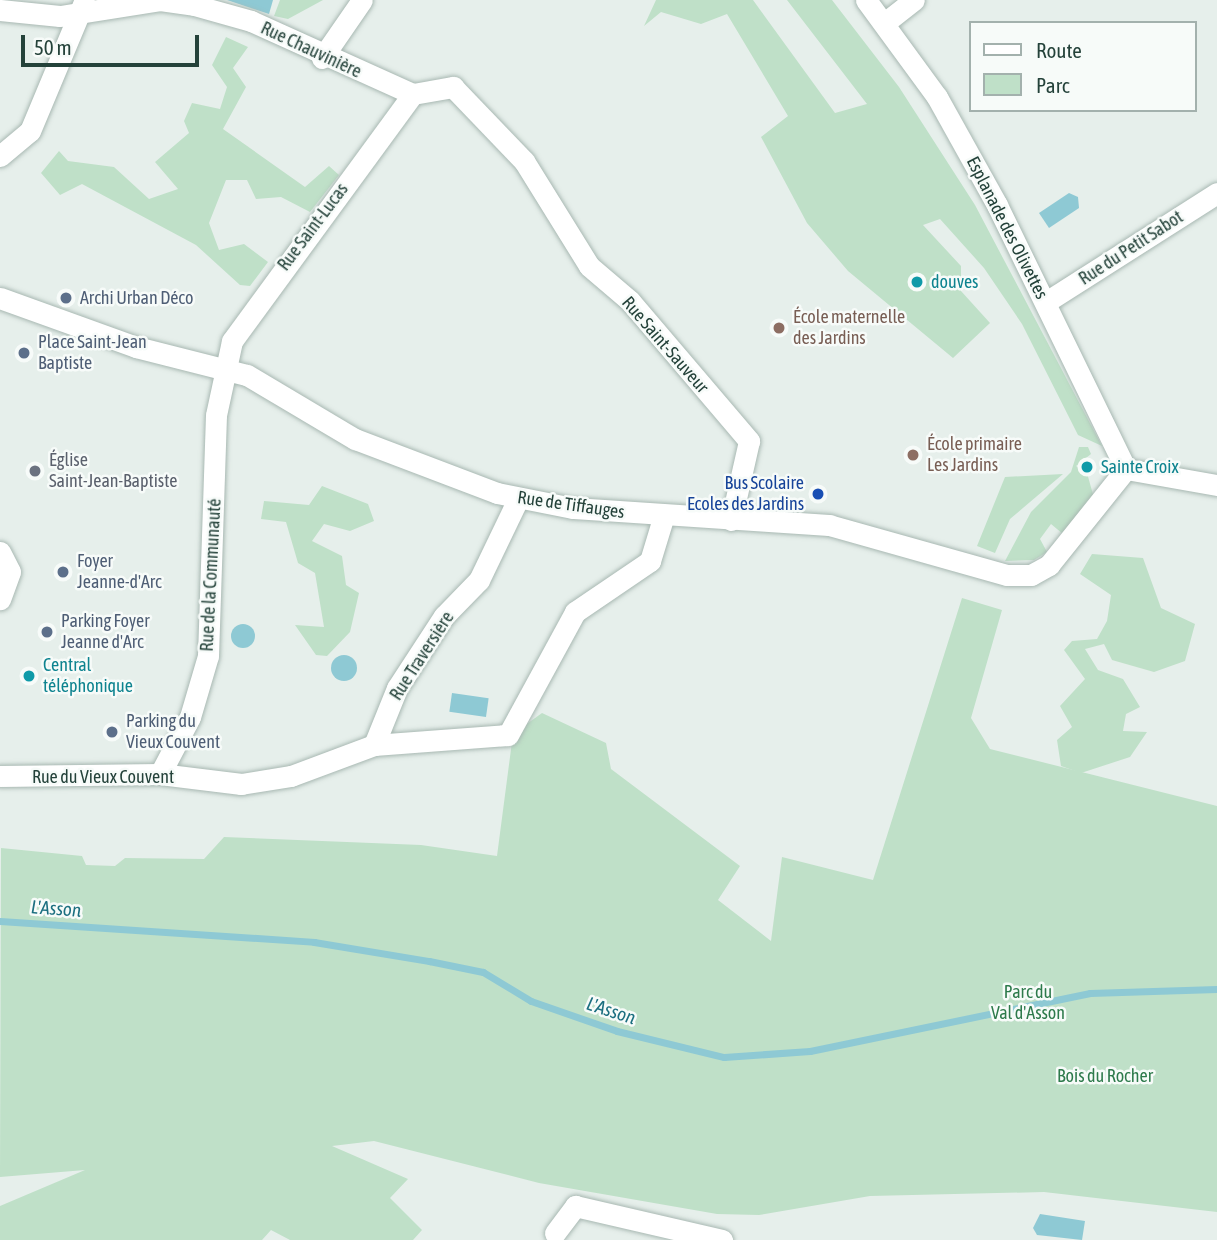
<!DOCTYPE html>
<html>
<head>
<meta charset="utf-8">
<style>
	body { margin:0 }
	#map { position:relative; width:1217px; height:1240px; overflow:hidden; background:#e6efeb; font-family:"Asap Condensed",sans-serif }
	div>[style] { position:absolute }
	.green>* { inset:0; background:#bfe0c8 }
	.water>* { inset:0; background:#8ec9d4; transform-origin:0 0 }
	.round { border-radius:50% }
	.stream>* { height:7px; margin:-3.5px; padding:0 3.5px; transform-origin:3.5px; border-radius:3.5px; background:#8ec9d4 }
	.roads { filter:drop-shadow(0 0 2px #a8b8b2) drop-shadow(0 0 2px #a8b8b2) }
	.street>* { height:21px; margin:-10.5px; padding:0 10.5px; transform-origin:10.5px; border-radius:10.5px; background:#fff }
	.dots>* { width:19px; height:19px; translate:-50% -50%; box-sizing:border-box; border:4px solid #f7fbf9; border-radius:50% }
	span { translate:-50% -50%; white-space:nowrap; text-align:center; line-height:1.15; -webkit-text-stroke:5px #f7fbf9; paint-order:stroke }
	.street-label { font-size:18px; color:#24423a }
	.culture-label { font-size:18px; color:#0d838f }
	.left { translate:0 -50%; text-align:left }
	.service-label { font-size:18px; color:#4e5e75 }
	.education-label { font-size:18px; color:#785e54 }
	.worship-label { font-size:18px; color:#5b616d }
	.transit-label { font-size:18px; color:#164399 }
	.right { translate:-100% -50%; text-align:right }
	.park-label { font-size:18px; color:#2d7a4b }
	.water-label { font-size:19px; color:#1c6f80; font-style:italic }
	.legend { position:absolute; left:969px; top:21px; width:228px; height:91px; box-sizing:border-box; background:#f7fbf9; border:2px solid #a3b1ad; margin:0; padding:9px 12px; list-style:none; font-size:21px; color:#24423a }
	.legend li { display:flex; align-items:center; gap:14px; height:35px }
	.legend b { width:35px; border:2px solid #a3b1ad }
	.scale { position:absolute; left:21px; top:35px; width:178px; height:32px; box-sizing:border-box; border:4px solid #24423a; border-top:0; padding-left:9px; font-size:21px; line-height:24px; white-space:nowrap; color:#24423a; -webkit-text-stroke:5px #f7fbf9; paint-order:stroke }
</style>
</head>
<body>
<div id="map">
	<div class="green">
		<div style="clip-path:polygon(280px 0,323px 0,288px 19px,274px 16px)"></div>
		<div style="clip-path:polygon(656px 0,753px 0,835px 113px,867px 104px,787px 0,832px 0,899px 87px,975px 205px,1102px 446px,1078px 435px,1022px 324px,984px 268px,940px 219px,923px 225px,961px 266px,961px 291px,990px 323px,953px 358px,848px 271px,807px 223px,761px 137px,788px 116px,727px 14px,701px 24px,661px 12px,644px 26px)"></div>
		<div style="clip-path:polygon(226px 37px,248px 47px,233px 68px,246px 87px,223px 129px,305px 187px,329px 166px,339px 175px,310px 212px,281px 197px,256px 199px,247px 180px,226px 180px,209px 223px,219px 250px,244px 244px,268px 262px,250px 286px,240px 285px,196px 245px,82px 184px,60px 195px,41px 173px,59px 151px,68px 161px,114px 167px,149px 199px,178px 189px,155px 162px,189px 133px,184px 121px,192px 103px,220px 109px,227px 87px,212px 65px)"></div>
		<div style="clip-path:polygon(1079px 447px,1088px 447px,1091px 454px,1076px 466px,1087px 473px,1094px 498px,1063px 534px,1051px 524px,1040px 539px,1047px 552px,1034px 560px,1005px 561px,1031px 512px,1071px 472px)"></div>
		<div style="clip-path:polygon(1063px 474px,1010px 519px,995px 553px,977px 546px,1005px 477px)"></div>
		<div style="clip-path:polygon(322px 486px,368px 504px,374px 521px,350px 531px,324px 524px,312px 541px,342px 556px,346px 585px,359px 593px,350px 632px,327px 656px,316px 655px,295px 625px,324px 627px,315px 573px,298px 563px,286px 522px,261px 519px,264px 501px,309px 505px)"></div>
		<div style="clip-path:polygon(1092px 554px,1143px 558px,1161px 608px,1195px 624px,1185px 661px,1154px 672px,1112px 660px,1104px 644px,1085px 649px,1098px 670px,1123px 679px,1140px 707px,1126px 714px,1123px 731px,1147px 732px,1130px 757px,1081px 773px,1061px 766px,1057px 740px,1072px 727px,1060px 706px,1085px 679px,1064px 650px,1072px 641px,1097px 639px,1107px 621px,1111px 595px,1080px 574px)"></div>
		<div style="clip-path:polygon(962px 598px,1002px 610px,971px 718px,990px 749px,1217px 806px,1217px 1212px,1044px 1192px,870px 1196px,759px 1215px,717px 1214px,539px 1183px,374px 1141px,332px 1146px,408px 1179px,390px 1198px,422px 1230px,413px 1240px,290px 1240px,271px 1230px,262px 1240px,0 1240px,0 1206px,85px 1170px,0 1177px,1px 848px,82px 856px,86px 865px,115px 866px,125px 858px,204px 859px,224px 837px,421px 845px,497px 856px,513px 734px,542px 713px,606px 743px,611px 769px,740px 866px,718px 900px,771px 941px,782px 857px,873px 880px)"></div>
	</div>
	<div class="water">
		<div style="clip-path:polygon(227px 0,273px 0,269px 14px)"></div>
		<div style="clip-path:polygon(1069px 193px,1078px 197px,1079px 208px,1049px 228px,1039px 213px)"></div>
		<div class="round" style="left:231px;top:624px;width:24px;height:24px"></div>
		<div class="round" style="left:331px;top:655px;width:26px;height:26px"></div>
		<div style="left:452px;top:693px;width:37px;height:19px;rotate:8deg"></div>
		<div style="clip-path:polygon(1040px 1214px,1085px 1221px,1082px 1240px,1037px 1235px,1033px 1228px)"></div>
	</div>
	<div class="stream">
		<div style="left:0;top:921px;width:315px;rotate:3.8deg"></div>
		<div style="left:314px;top:942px;width:117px;rotate:9.4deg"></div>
		<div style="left:429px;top:961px;width:55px;rotate:11.5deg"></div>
		<div style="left:483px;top:972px;width:56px;rotate:31.1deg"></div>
		<div style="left:531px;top:1001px;width:91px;rotate:19.2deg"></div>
		<div style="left:617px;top:1031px;width:110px;rotate:13.7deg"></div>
		<div style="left:724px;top:1057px;width:86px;rotate:-4deg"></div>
		<div style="left:810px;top:1051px;width:286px;rotate:-11.7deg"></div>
		<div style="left:1090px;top:993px;width:127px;rotate:-1.8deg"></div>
	</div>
	<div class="roads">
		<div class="street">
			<div style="left:866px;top:0;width:120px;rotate:53.8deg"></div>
			<div style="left:937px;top:97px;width:124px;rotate:60.9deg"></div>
			<div style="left:997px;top:205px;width:294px;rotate:64deg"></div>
			<div style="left:0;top:10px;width:60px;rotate:5.7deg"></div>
			<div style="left:60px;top:16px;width:101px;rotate:-9.1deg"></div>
			<div style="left:160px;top:0;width:34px;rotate:8deg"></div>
			<div style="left:194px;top:5px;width:59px;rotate:15.7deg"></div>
			<div style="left:251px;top:21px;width:178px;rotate:24.3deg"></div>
			<div style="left:887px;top:21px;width:34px;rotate:-38deg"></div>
			<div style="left:322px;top:58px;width:70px;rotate:-55.4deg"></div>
			<div style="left:413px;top:94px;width:41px;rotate:-9.9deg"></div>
			<div style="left:453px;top:87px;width:103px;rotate:46.2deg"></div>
			<div style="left:524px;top:161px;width:123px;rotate:58.2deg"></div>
			<div style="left:589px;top:266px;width:54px;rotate:40.5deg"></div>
			<div style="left:630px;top:301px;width:184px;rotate:49.6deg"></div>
			<div style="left:749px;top:441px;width:81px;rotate:102.8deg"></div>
			<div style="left:0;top:156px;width:39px;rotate:-40deg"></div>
			<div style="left:30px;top:131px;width:140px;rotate:-67.3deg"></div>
			<div style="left:0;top:298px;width:145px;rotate:19.8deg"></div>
			<div style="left:136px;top:347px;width:114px;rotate:14.2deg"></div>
			<div style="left:247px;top:375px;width:126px;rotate:30.7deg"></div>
			<div style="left:355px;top:439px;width:152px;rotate:20.8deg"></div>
			<div style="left:497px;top:493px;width:77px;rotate:11.2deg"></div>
			<div style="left:573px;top:508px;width:257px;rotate:3.8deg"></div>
			<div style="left:829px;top:525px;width:185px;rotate:15.7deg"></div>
			<div style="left:1007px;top:575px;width:24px"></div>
			<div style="left:1031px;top:575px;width:21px;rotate:-29deg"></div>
			<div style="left:1049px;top:565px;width:123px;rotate:-51.3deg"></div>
			<div style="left:1046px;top:302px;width:203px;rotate:-32.5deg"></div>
			<div style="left:1126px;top:469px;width:92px;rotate:10deg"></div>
			<div style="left:0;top:552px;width:22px;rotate:63deg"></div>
			<div style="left:10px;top:572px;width:29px;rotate:110deg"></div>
			<div style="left:374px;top:745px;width:61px;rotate:-68deg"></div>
			<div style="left:397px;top:688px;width:86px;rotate:-56.9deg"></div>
			<div style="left:444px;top:616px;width:50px;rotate:-45.8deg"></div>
			<div style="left:479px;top:580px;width:90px;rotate:-64.3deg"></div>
			<div style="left:160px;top:774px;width:64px;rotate:-62.2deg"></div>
			<div style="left:190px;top:717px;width:64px;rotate:-73.6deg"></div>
			<div style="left:208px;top:656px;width:241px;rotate:-88.1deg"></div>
			<div style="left:216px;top:415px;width:76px;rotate:-77.8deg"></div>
			<div style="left:232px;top:341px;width:306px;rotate:-53.8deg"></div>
			<div style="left:0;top:776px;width:160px;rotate:-0.7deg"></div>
			<div style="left:160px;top:774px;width:82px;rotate:7deg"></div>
			<div style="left:241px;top:784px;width:51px;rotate:-9.1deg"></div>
			<div style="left:291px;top:776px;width:89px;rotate:-20.5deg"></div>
			<div style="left:374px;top:745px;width:134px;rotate:-4.3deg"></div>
			<div style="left:508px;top:735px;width:140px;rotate:-61.4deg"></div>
			<div style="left:575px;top:612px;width:91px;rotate:-34.2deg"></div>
			<div style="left:650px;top:561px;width:48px;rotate:-73.1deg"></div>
			<div style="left:555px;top:1233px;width:34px;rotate:-53deg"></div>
			<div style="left:575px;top:1206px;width:151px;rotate:13deg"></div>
		</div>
	</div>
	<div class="dots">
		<div style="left:917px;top:282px;background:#0f9aa8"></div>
		<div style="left:66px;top:298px;background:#5c6f8a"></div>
		<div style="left:779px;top:328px;background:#8d6e63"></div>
		<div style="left:24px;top:353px;background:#5c6f8a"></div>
		<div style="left:913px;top:455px;background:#8d6e63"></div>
		<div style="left:1087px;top:467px;background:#0f9aa8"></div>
		<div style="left:35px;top:471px;background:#6b7280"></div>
		<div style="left:818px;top:494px;background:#1a4fb4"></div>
		<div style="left:63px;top:572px;background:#5c6f8a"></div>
		<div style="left:47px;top:632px;background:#5c6f8a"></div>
		<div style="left:29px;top:676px;background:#0f9aa8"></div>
		<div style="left:112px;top:732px;background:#5c6f8a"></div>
	</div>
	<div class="street-label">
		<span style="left:311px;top:50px;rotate:25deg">Rue Chauvinière</span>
		<span style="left:313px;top:227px;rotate:-53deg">Rue Saint-Lucas</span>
		<span style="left:1007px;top:228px;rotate:63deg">Esplanade des Olivettes</span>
		<span style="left:1131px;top:248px;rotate:-33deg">Rue du Petit Sabot</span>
		<span style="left:665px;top:345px;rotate:49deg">Rue Saint-Sauveur</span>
		<span style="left:571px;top:505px;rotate:8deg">Rue de Tiffauges</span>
		<span style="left:211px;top:575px;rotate:-87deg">Rue de la Communauté</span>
		<span style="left:422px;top:656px;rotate:-57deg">Rue Traversière</span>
		<span style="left:103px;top:777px">Rue du Vieux Couvent</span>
	</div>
	<div class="culture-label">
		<span class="left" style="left:931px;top:282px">douves</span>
		<span class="left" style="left:1101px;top:467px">Sainte Croix</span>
		<span class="left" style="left:43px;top:676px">Central<br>téléphonique</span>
	</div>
	<div class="service-label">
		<span class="left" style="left:80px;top:298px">Archi Urban Déco</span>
		<span class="left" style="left:38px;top:353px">Place Saint-Jean<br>Baptiste</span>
		<span class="left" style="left:77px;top:572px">Foyer<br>Jeanne-d'Arc</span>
		<span class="left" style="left:61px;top:632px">Parking Foyer<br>Jeanne d'Arc</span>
		<span class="left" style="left:126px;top:732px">Parking du<br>Vieux Couvent</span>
	</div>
	<div class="education-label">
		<span class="left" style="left:793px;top:328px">École maternelle<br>des Jardins</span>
		<span class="left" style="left:927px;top:455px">École primaire<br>Les Jardins</span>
	</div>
	<div class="worship-label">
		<span class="left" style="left:49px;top:471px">Église<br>Saint-Jean-Baptiste</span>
	</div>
	<div class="transit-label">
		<span class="right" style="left:804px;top:494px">Bus Scolaire<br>Ecoles des Jardins</span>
	</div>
	<div class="park-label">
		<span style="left:1028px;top:1003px">Parc du<br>Val d'Asson</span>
		<span style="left:1105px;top:1076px">Bois du Rocher</span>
	</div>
	<div class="water-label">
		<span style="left:56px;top:909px;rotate:4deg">L'Asson</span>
		<span style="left:611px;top:1011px;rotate:18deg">L'Asson</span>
	</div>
	<ul class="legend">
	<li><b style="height:9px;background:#fff"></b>Route</li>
	<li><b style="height:19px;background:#bfe0c8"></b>Parc</li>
	</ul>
	<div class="scale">50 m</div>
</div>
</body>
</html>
